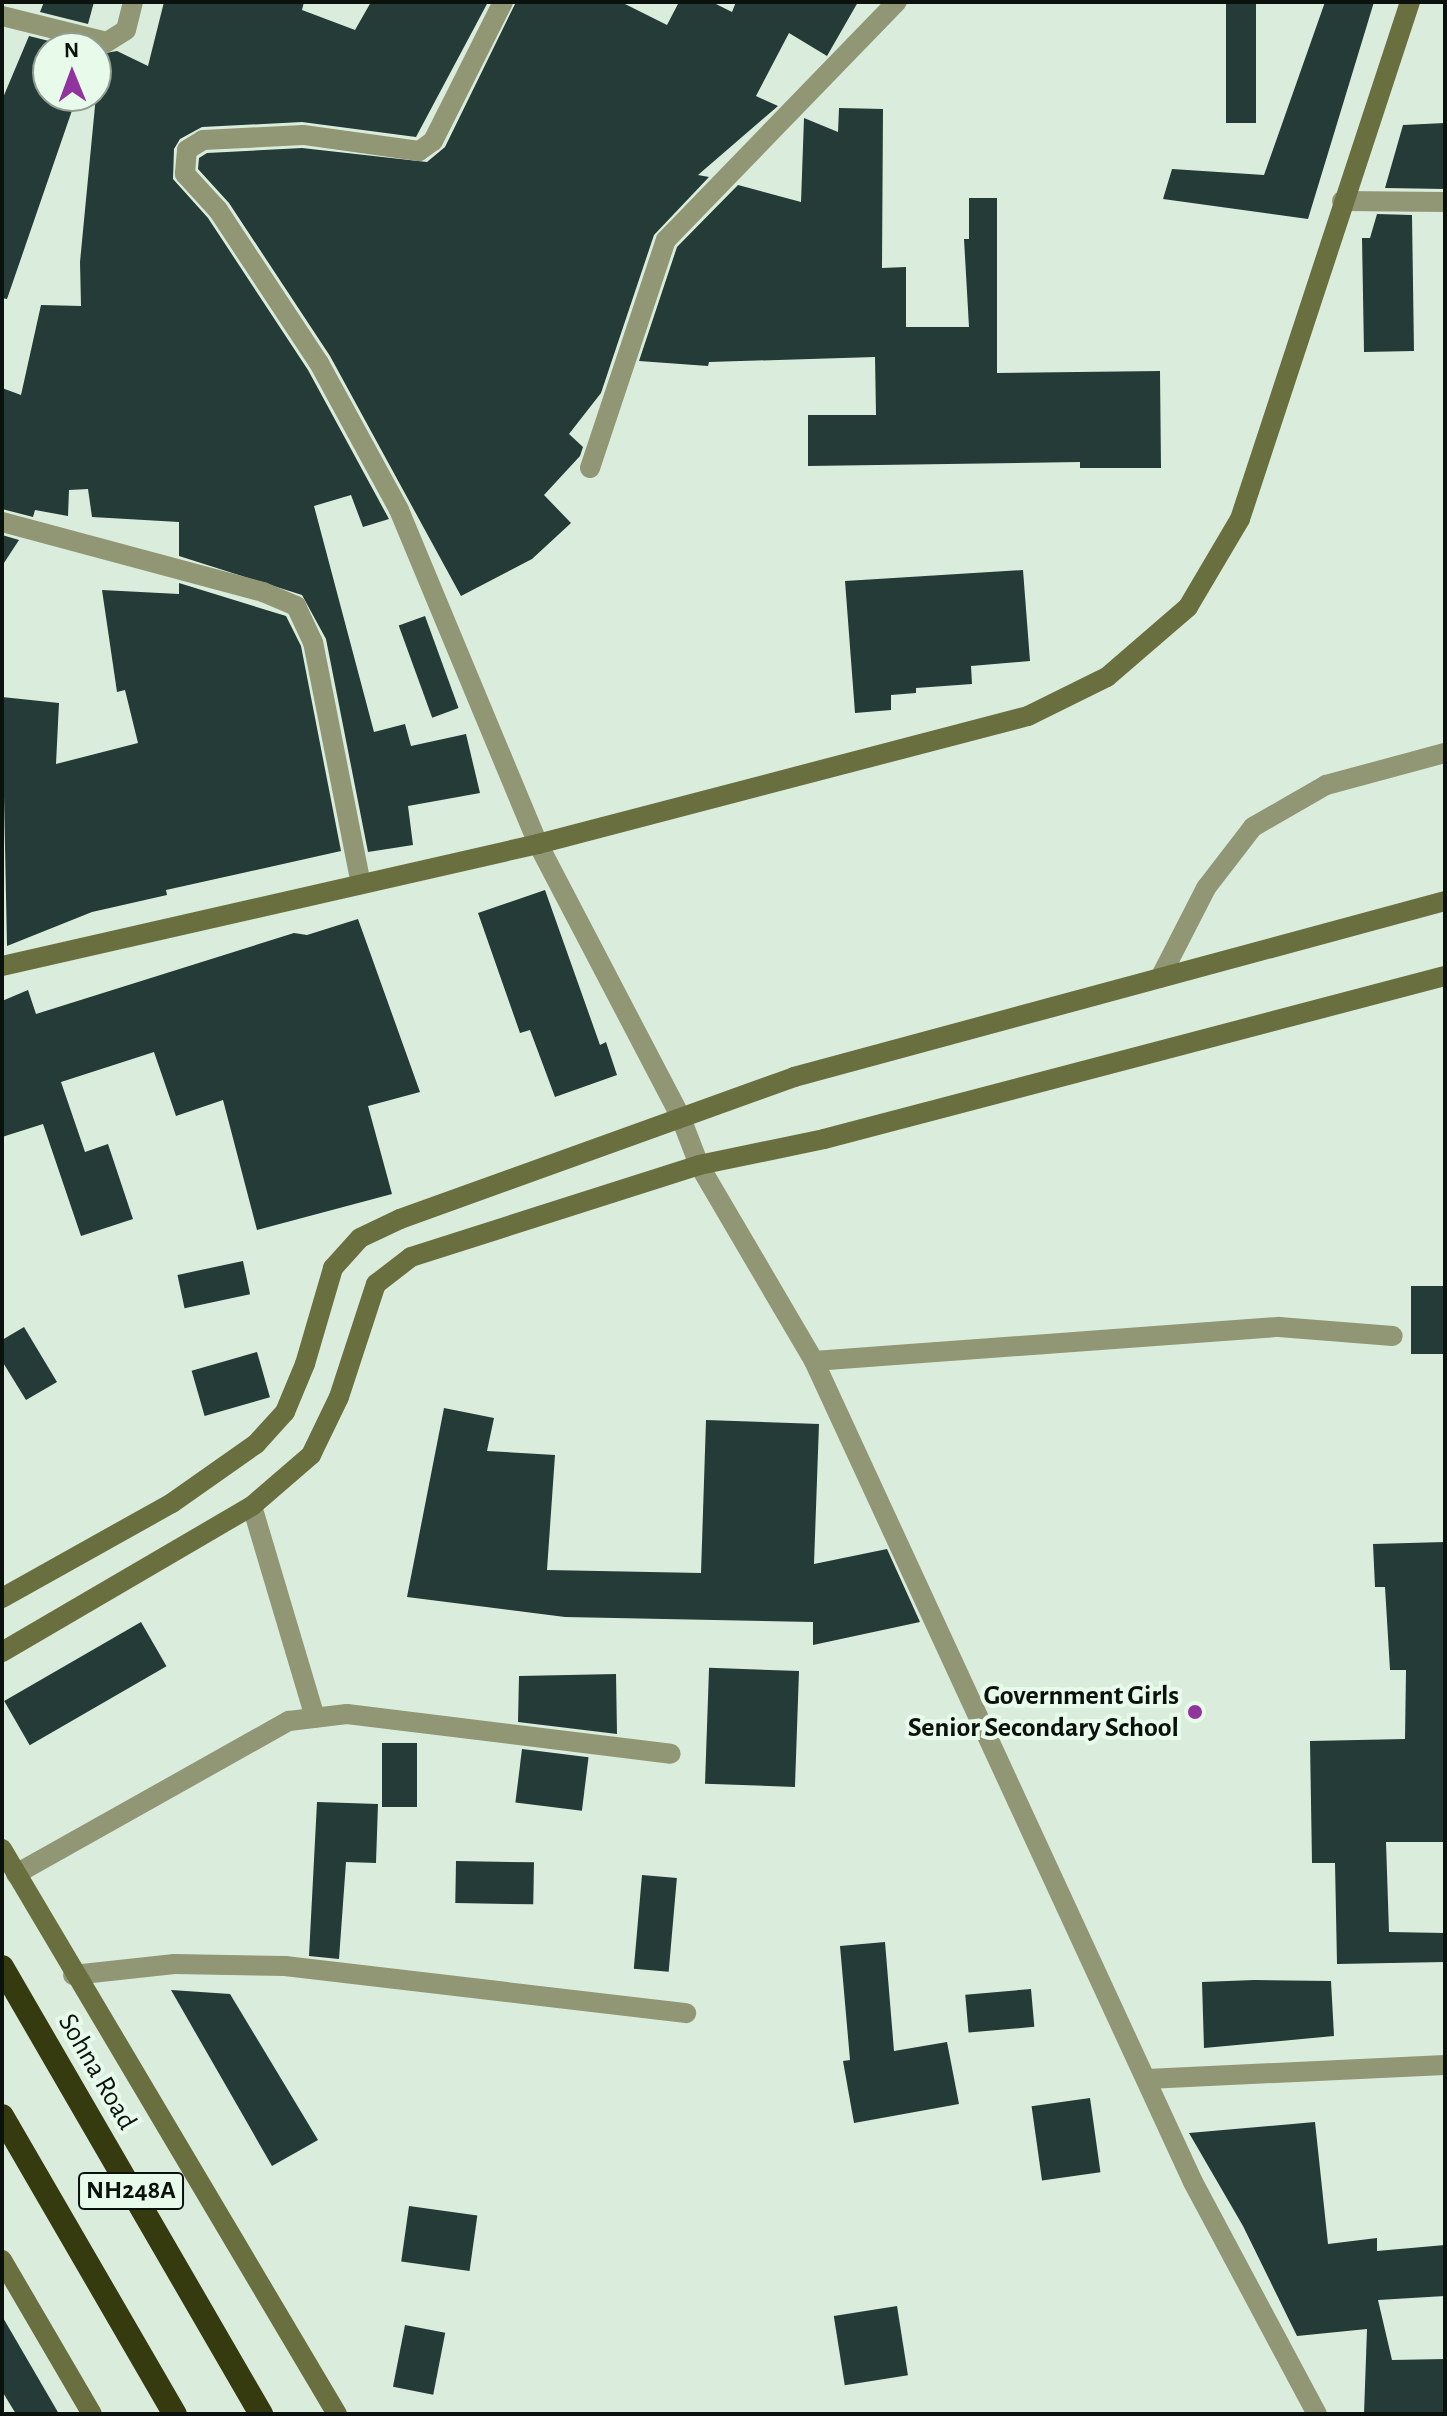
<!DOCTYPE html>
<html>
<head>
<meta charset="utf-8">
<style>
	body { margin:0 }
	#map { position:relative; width:1447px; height:2416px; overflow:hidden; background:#daeddd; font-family:"Alegreya Sans",sans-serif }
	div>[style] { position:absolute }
	.building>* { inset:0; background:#243b37; transform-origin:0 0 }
	.street>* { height:20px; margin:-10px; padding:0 10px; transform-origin:10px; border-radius:10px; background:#919675 }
	.secondary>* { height:20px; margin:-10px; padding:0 10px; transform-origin:10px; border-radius:10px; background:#696f3e }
	.highway>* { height:24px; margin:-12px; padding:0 12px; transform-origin:12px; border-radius:12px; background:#363a0f }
	.dots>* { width:22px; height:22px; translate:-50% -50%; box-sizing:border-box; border:4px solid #e8faea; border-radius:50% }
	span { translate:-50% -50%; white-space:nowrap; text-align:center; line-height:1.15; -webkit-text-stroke:8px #e8faea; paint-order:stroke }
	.shield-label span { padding:2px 6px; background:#e8faea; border:2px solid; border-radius:6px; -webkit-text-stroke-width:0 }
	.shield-label { font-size:26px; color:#0b110c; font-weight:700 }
	.poi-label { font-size:28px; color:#0b110c; font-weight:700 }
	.right { translate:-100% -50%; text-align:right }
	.street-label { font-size:28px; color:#0b110c }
	.frame { position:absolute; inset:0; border:4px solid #0b110c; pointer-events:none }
	.north { position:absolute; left:32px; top:32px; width:80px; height:80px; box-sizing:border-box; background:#e8faea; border:2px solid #909d91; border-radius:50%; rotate:359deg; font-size:22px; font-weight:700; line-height:32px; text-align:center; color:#0b110c }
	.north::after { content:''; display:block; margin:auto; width:28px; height:36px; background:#91349e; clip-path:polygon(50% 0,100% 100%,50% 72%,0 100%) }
</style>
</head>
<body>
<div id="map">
	<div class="building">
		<div style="clip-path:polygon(44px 2px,94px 2px,88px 24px,40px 12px)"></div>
		<div style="clip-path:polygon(164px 2px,304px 2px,302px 10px,355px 30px,371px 2px,488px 2px,416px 137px,302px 122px,202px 127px,180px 139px,174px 149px,173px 179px,208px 218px,308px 370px,389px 519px,363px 527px,351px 495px,314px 506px,374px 732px,405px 724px,411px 746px,466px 734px,480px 793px,408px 806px,413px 845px,368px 852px,326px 639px,302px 595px,179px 556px,179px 522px,92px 517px,88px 489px,69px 490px,68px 516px,35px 510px,33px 517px,2px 509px,2px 388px,21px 395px,41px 305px,81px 306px,80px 262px,100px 54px,117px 51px,148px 66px)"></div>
		<div style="clip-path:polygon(516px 2px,621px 2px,667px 25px,679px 2px,712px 2px,732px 12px,736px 2px,858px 2px,827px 56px,789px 33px,756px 96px,778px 106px,698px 175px,709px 177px,654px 235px,601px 393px,569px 434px,583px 447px,580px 456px,544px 495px,571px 523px,532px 559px,461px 596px,330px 356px,229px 203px,198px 169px,199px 158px,207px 153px,302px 148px,427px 162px,445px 147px)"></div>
		<div style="left:1226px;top:2px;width:30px;height:121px"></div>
		<div style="clip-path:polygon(1325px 2px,1374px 2px,1308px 219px,1163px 199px,1172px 169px,1264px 175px)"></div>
		<div style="clip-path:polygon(29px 36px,77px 48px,48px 48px,48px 96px,77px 96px,7px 299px,2px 298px,2px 100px)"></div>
		<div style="clip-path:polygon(839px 108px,883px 109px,882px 268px,906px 267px,906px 327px,969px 327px,964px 239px,969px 239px,969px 198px,997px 198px,997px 373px,1160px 371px,1161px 468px,1080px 468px,1080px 462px,808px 466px,808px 415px,876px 415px,875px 357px,709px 362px,708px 366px,639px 361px,677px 247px,738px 185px,801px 202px,804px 118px,838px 132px)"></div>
		<div style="clip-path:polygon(1445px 123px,1445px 189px,1385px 188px,1403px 125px)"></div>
		<div style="clip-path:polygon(1377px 214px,1412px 215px,1414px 351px,1364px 352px,1362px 238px,1370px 238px)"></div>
		<div style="clip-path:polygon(2px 535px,19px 540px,2px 566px)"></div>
		<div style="clip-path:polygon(1023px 570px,1030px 661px,971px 666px,972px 684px,916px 688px,916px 693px,891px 695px,891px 710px,855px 713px,845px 581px)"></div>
		<div style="clip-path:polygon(179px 583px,286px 616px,301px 646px,341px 851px,166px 890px,167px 895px,92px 912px,7px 946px,2px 697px,59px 703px,56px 764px,138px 743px,125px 690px,117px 692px,102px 590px,179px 594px)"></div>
		<div style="left:425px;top:616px;width:98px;height:28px;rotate:70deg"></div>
		<div style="clip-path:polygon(545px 890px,600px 1045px,606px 1042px,617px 1075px,555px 1097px,530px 1030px,520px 1033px,478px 913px)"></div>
		<div style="clip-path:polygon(358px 919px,420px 1092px,368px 1106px,392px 1194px,257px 1230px,223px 1100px,176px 1116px,154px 1052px,61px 1082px,85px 1152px,108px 1144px,133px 1219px,81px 1236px,43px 1124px,2px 1137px,2px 1001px,28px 990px,36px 1014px,294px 933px,307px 935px)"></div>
		<div style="left:243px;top:1261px;width:34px;height:67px;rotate:78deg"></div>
		<div style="left:1411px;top:1286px;width:34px;height:68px"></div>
		<div style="clip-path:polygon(24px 1327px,57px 1382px,26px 1400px,2px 1361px,2px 1340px)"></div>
		<div style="left:257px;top:1352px;width:47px;height:68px;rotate:74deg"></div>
		<div style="clip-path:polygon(444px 1408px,494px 1418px,487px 1451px,555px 1455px,547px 1570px,701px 1573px,706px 1420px,819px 1424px,814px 1564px,887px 1549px,920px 1622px,813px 1645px,813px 1622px,565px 1617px,407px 1597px)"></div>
		<div style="clip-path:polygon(1445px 1542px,1445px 1842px,1386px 1842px,1389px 1932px,1445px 1933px,1445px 1962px,1337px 1964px,1335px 1863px,1312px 1863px,1310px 1741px,1405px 1739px,1406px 1670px,1390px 1670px,1385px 1587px,1375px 1587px,1373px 1544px)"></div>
		<div style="left:141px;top:1622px;width:51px;height:158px;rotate:60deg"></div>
		<div style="left:799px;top:1671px;width:116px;height:90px;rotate:92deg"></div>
		<div style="clip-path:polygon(616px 1674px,617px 1734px,518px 1722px,519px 1676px)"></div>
		<div style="left:382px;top:1743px;width:35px;height:64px"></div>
		<div style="left:522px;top:1749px;width:67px;height:54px;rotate:7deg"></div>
		<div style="clip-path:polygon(317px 1802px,378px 1804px,376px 1863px,346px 1862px,339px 1959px,309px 1956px)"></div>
		<div style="left:456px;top:1861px;width:78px;height:42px;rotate:1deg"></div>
		<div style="left:642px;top:1875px;width:35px;height:94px;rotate:5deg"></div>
		<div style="clip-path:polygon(885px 1942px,894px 2051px,947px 2042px,959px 2104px,854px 2123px,843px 2061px,850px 2060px,840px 1946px)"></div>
		<div style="clip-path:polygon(1254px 1980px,1331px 1981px,1334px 2036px,1204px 2048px,1202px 1982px)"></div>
		<div style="left:1031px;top:1989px;width:38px;height:66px;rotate:85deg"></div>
		<div style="clip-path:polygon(171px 1990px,230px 1994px,318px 2140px,272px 2166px)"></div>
		<div style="left:1090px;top:2098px;width:75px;height:59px;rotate:82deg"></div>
		<div style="clip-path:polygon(1315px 2122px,1328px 2244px,1377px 2238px,1377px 2251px,1445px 2245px,1445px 2296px,1378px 2300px,1392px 2360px,1445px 2359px,1445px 2414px,1364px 2414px,1367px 2329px,1297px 2336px,1243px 2226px,1189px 2133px)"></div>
		<div style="left:409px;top:2206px;width:69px;height:56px;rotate:8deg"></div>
		<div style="left:897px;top:2306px;width:70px;height:64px;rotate:81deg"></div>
		<div style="clip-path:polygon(2px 2316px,59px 2414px,16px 2414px,2px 2391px)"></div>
		<div style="left:405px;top:2325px;width:41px;height:63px;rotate:11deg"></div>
	</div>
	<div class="street">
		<div style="left:503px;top:2px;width:156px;rotate:116.7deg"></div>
		<div style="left:433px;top:141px;width:17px;rotate:144deg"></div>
		<div style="left:419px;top:151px;width:117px;rotate:-172.1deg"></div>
		<div style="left:303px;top:135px;width:100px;rotate:177.1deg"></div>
		<div style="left:203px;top:140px;width:19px;rotate:148deg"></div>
		<div style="left:187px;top:150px;width:24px;rotate:95deg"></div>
		<div style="left:185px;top:174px;width:49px;rotate:47.5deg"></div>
		<div style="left:218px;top:210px;width:183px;rotate:56.6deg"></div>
		<div style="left:319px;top:363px;width:167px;rotate:61.4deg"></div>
		<div style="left:399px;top:510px;width:362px;rotate:67.4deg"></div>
		<div style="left:538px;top:844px;width:309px;rotate:62.4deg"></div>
		<div style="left:681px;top:1118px;width:50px;rotate:69deg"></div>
		<div style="left:699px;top:1165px;width:227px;rotate:59.6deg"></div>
		<div style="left:814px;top:1361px;width:904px;rotate:65.22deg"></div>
		<div style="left:1193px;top:2182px;width:263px;rotate:61.9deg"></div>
		<div style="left:2px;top:16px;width:108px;rotate:13.9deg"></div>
		<div style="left:107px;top:42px;width:22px;rotate:-32deg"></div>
		<div style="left:126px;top:30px;width:29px;rotate:-76deg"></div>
		<div style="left:1342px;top:201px;width:103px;rotate:0.6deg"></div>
		<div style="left:590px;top:468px;width:240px;rotate:-71.6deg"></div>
		<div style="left:666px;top:240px;width:332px;rotate:-45.9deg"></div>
		<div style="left:2px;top:522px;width:270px;rotate:15deg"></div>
		<div style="left:263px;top:592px;width:36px;rotate:23deg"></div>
		<div style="left:296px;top:606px;width:40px;rotate:65deg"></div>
		<div style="left:313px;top:642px;width:247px;rotate:78.8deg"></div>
		<div style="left:1160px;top:978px;width:101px;rotate:-62.9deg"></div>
		<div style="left:1206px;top:888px;width:77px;rotate:-52.4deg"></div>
		<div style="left:1253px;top:827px;width:84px;rotate:-29.9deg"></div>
		<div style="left:1326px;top:785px;width:123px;rotate:-15.1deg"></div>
		<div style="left:814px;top:1361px;width:466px;rotate:-4.2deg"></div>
		<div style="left:1279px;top:1327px;width:114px;rotate:4.5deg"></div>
		<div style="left:252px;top:1506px;width:221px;rotate:73.4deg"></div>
		<div style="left:16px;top:1874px;width:313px;rotate:-29.3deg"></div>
		<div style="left:289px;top:1721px;width:58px;rotate:-6.9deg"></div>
		<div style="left:347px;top:1714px;width:326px;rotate:7deg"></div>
		<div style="left:73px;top:1975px;width:102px;rotate:-6.2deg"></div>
		<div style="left:174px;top:1964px;width:111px;rotate:1deg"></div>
		<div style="left:285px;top:1966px;width:404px;rotate:6.7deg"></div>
		<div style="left:1147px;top:2079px;width:298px;rotate:-2.7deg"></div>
	</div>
	<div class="secondary">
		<div style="left:2px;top:966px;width:550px;rotate:-12.82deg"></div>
		<div style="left:538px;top:844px;width:506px;rotate:-14.64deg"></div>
		<div style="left:1028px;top:716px;width:88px;rotate:-26.3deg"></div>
		<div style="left:1107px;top:677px;width:107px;rotate:-40.8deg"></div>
		<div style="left:1188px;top:607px;width:102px;rotate:-59.4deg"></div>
		<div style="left:1240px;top:519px;width:544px;rotate:-71.8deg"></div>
		<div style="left:2px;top:1598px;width:195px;rotate:-29.2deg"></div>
		<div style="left:172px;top:1503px;width:103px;rotate:-35.1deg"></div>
		<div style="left:256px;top:1444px;width:43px;rotate:-47.8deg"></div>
		<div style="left:285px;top:1412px;width:52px;rotate:-67.4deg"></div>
		<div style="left:305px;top:1364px;width:100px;rotate:-73.7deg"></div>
		<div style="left:333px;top:1268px;width:40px;rotate:-48deg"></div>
		<div style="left:360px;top:1238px;width:44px;rotate:-25.4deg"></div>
		<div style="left:400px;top:1219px;width:419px;rotate:-19.8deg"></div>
		<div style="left:794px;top:1077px;width:674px;rotate:-15.13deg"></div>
		<div style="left:2px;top:1652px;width:290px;rotate:-30.3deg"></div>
		<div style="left:252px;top:1506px;width:78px;rotate:-40.8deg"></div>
		<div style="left:311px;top:1455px;width:64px;rotate:-64.2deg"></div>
		<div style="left:339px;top:1397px;width:119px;rotate:-71.9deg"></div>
		<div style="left:376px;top:1284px;width:44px;rotate:-37.6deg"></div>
		<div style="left:411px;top:1257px;width:302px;rotate:-17.7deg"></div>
		<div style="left:699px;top:1165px;width:128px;rotate:-11.7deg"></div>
		<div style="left:824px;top:1139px;width:642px;rotate:-14.71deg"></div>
		<div style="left:2px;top:1849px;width:657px;rotate:59.34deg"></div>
		<div style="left:2px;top:2260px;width:178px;rotate:59.7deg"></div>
	</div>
	<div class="highway">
		<div style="left:2px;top:1967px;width:517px;rotate:59.91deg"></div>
		<div style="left:2px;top:2116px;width:345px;rotate:59.9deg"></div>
	</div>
	<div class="dots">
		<div style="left:1195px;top:1712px;background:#91349e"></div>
	</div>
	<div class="shield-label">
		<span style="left:131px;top:2191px">NH248A</span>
	</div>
	<div class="poi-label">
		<span class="right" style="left:1179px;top:1712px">Government Girls<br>Senior Secondary School</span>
	</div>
	<div class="street-label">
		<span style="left:97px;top:2072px;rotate:60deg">Sohna Road</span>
	</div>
	<div class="frame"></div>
	<div class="north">N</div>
</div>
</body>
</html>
